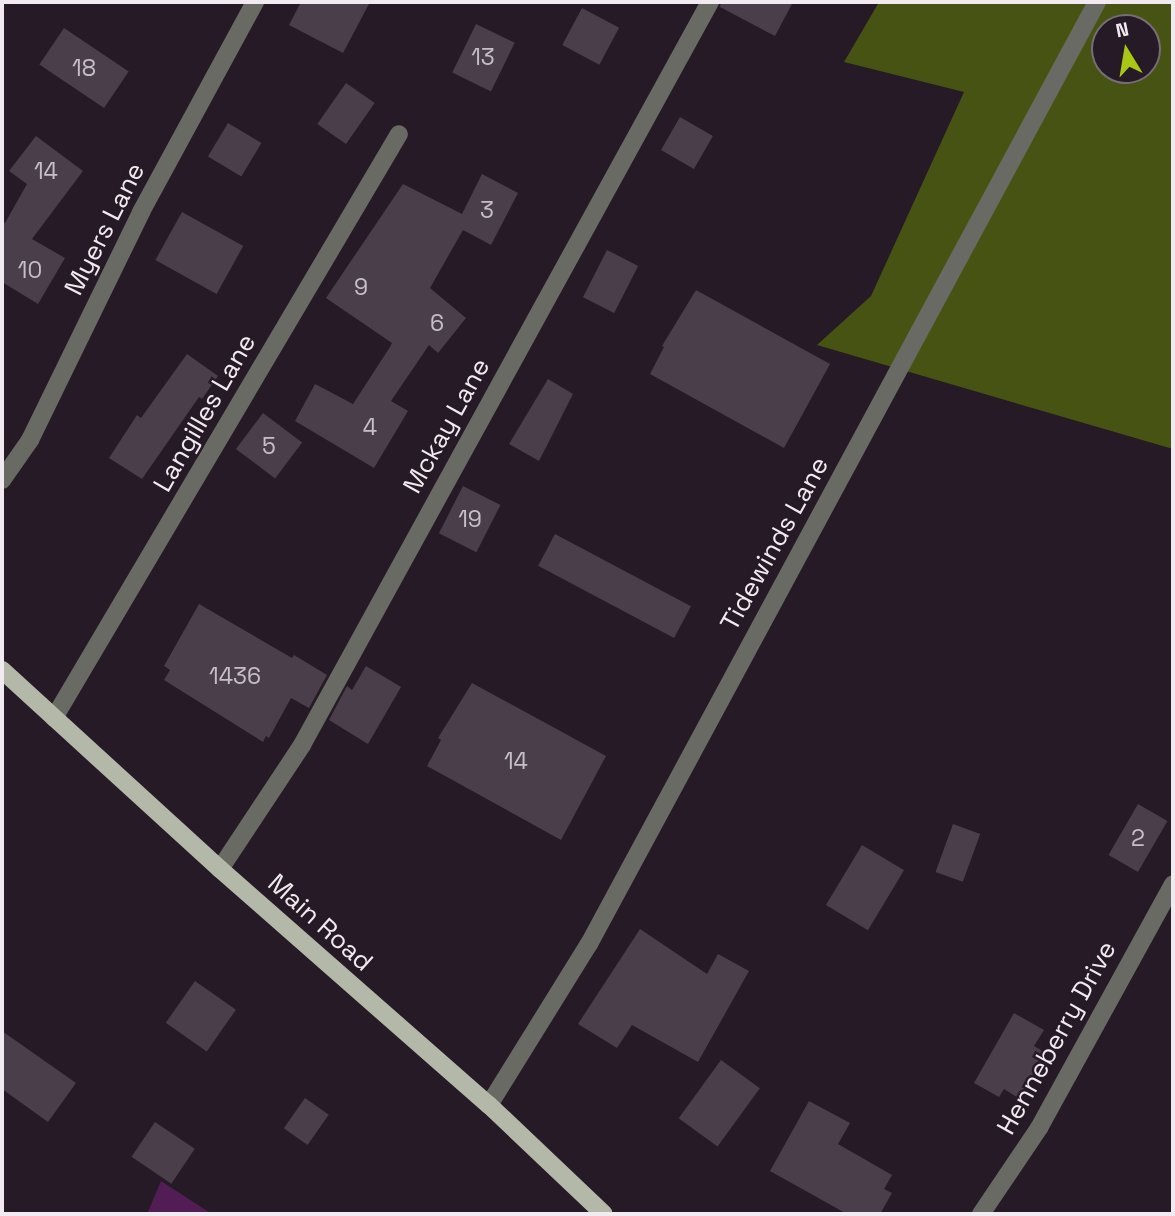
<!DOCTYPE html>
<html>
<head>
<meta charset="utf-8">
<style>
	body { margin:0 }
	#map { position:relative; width:1175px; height:1216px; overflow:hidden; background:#251a25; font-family:"Space Grotesk",sans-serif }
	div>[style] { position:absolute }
	.forest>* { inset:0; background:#475312 }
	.water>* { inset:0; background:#511d54 }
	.building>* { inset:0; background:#4a3e4a; transform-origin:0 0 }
	.minor>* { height:18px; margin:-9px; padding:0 9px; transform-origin:9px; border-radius:9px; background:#686a63 }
	.major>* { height:18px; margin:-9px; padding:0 9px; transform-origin:9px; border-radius:9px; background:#b4b8a9 }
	span { translate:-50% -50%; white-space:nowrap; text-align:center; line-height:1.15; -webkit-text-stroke:5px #251a25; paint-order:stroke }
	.number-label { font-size:23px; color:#c7bfc7 }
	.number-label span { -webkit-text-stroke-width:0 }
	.street-label { font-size:26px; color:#f1eaf1 }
	.frame { position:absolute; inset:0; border:4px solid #f1eaf1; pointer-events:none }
	.north { position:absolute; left:1091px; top:14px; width:70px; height:70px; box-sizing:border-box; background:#251a25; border:2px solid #776d77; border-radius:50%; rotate:349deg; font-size:19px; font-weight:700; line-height:28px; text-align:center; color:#f1eaf1 }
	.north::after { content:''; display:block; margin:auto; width:24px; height:32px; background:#abc716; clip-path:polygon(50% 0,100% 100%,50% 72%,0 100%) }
</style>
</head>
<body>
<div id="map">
	<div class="forest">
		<div style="clip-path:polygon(evenodd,879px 2px,1173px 2px,1173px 449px,817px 345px,871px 296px,964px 92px,844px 62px,879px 2px,1105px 28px,1147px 28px,1147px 70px,1105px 70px,1105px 28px)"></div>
	</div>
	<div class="water">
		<div style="clip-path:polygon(161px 1181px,212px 1214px,147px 1214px)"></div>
	</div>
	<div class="building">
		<div style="clip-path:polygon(301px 2px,370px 2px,343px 53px,289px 25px)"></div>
		<div style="clip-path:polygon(721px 2px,793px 2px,775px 36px,720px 7px)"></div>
		<div style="left:582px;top:8px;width:42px;height:42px;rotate:28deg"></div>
		<div style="left:476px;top:24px;width:43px;height:54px;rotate:26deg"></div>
		<div style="left:64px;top:28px;width:78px;height:44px;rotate:34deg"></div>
		<div style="left:346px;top:83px;width:35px;height:50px;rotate:35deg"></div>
		<div style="left:680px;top:117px;width:38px;height:38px;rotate:30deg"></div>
		<div style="left:228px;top:123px;width:39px;height:39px;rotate:31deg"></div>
		<div style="clip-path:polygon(36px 136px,83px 171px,32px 239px,65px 258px,38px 304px,2px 282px,2px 221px,5px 223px,27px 184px,9px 171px)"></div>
		<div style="clip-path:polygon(482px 174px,518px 193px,491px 245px,463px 230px,430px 288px,466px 318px,438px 353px,429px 345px,391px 401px,408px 411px,374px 468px,295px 421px,315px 384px,353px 404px,390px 347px,392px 343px,326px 298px,403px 184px,462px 214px)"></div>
		<div style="left:182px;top:212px;width:70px;height:55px;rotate:29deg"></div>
		<div style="left:607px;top:250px;width:35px;height:53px;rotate:27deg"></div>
		<div style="clip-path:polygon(696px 290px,830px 364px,784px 448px,650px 374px,664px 347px,662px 346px)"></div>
		<div style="clip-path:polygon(187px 354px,218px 376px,202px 399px,199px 397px,142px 479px,109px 458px,137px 415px,141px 418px)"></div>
		<div style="clip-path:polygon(548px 379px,573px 394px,539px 461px,509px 444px)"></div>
		<div style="left:263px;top:413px;width:49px;height:45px;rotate:37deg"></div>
		<div style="left:463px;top:486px;width:42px;height:53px;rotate:27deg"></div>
		<div style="left:555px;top:534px;width:154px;height:36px;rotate:28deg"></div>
		<div style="clip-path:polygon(199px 604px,292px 658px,294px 655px,327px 675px,309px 708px,291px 698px,269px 738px,266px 736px,263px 742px,164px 680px,170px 670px,164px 666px)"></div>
		<div style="clip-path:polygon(366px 666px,401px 687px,368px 744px,329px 720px,347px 686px,352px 690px)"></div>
		<div style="clip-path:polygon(472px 683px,606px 756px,561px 840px,427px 766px,441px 740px,438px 738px)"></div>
		<div style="left:1138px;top:804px;width:34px;height:59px;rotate:30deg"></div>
		<div style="left:953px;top:824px;width:29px;height:51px;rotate:20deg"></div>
		<div style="left:862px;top:845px;width:49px;height:70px;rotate:31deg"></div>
		<div style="clip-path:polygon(640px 929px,707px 974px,718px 954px,749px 971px,698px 1062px,632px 1025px,617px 1048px,578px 1024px)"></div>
		<div style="left:195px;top:981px;width:50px;height:51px;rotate:35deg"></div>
		<div style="clip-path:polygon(1014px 1013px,1044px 1030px,1034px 1046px,1046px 1053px,1020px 1099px,1004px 1089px,999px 1097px,974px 1083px)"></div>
		<div style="clip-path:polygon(2px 1031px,76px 1083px,48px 1122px,2px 1089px)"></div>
		<div style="left:721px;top:1060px;width:48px;height:72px;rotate:36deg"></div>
		<div style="left:305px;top:1098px;width:29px;height:37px;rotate:35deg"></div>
		<div style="clip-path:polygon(809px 1101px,850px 1123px,838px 1144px,892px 1175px,884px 1189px,892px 1193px,880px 1214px,847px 1214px,770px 1171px)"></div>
		<div style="left:155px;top:1122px;width:48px;height:42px;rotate:34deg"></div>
	</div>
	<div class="minor">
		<div style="left:2px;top:480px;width:49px;rotate:-55deg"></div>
		<div style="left:30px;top:440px;width:254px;rotate:-64deg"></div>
		<div style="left:141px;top:212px;width:239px;rotate:-61.5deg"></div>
		<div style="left:54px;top:718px;width:678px;rotate:-59.43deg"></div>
		<div style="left:220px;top:869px;width:149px;rotate:-56.5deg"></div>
		<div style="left:302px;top:745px;width:848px;rotate:-61.23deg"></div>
		<div style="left:489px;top:1105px;width:190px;rotate:-58.2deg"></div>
		<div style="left:589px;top:944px;width:1070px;rotate:-61.66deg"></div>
		<div style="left:981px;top:1214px;width:104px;rotate:-56deg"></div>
		<div style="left:1039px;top:1128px;width:278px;rotate:-61.2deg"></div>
	</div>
	<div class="major">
		<div style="left:2px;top:670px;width:295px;rotate:42.4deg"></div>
		<div style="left:220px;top:869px;width:358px;rotate:41.3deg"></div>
		<div style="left:489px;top:1105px;width:158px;rotate:43.5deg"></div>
	</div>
	<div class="number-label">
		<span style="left:483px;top:57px">13</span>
		<span style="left:84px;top:68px">18</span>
		<span style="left:46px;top:171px">14</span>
		<span style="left:487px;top:210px">3</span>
		<span style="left:30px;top:270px">10</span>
		<span style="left:361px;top:287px">9</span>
		<span style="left:437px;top:323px">6</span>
		<span style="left:370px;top:427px">4</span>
		<span style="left:269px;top:446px">5</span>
		<span style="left:470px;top:519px">19</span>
		<span style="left:235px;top:676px">1436</span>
		<span style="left:516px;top:761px">14</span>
		<span style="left:1138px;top:838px">2</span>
	</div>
	<div class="street-label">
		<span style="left:105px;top:229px;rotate:-63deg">Myers Lane</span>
		<span style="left:205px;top:413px;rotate:-60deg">Langilles Lane</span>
		<span style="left:447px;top:426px;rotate:-61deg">Mckay Lane</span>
		<span style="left:775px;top:544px;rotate:-61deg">Tidewinds Lane</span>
		<span style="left:320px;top:923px;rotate:42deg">Main Road</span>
		<span style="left:1057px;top:1038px;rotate:-61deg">Henneberry Drive</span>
	</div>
	<div class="frame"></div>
	<div class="north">N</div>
</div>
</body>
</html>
